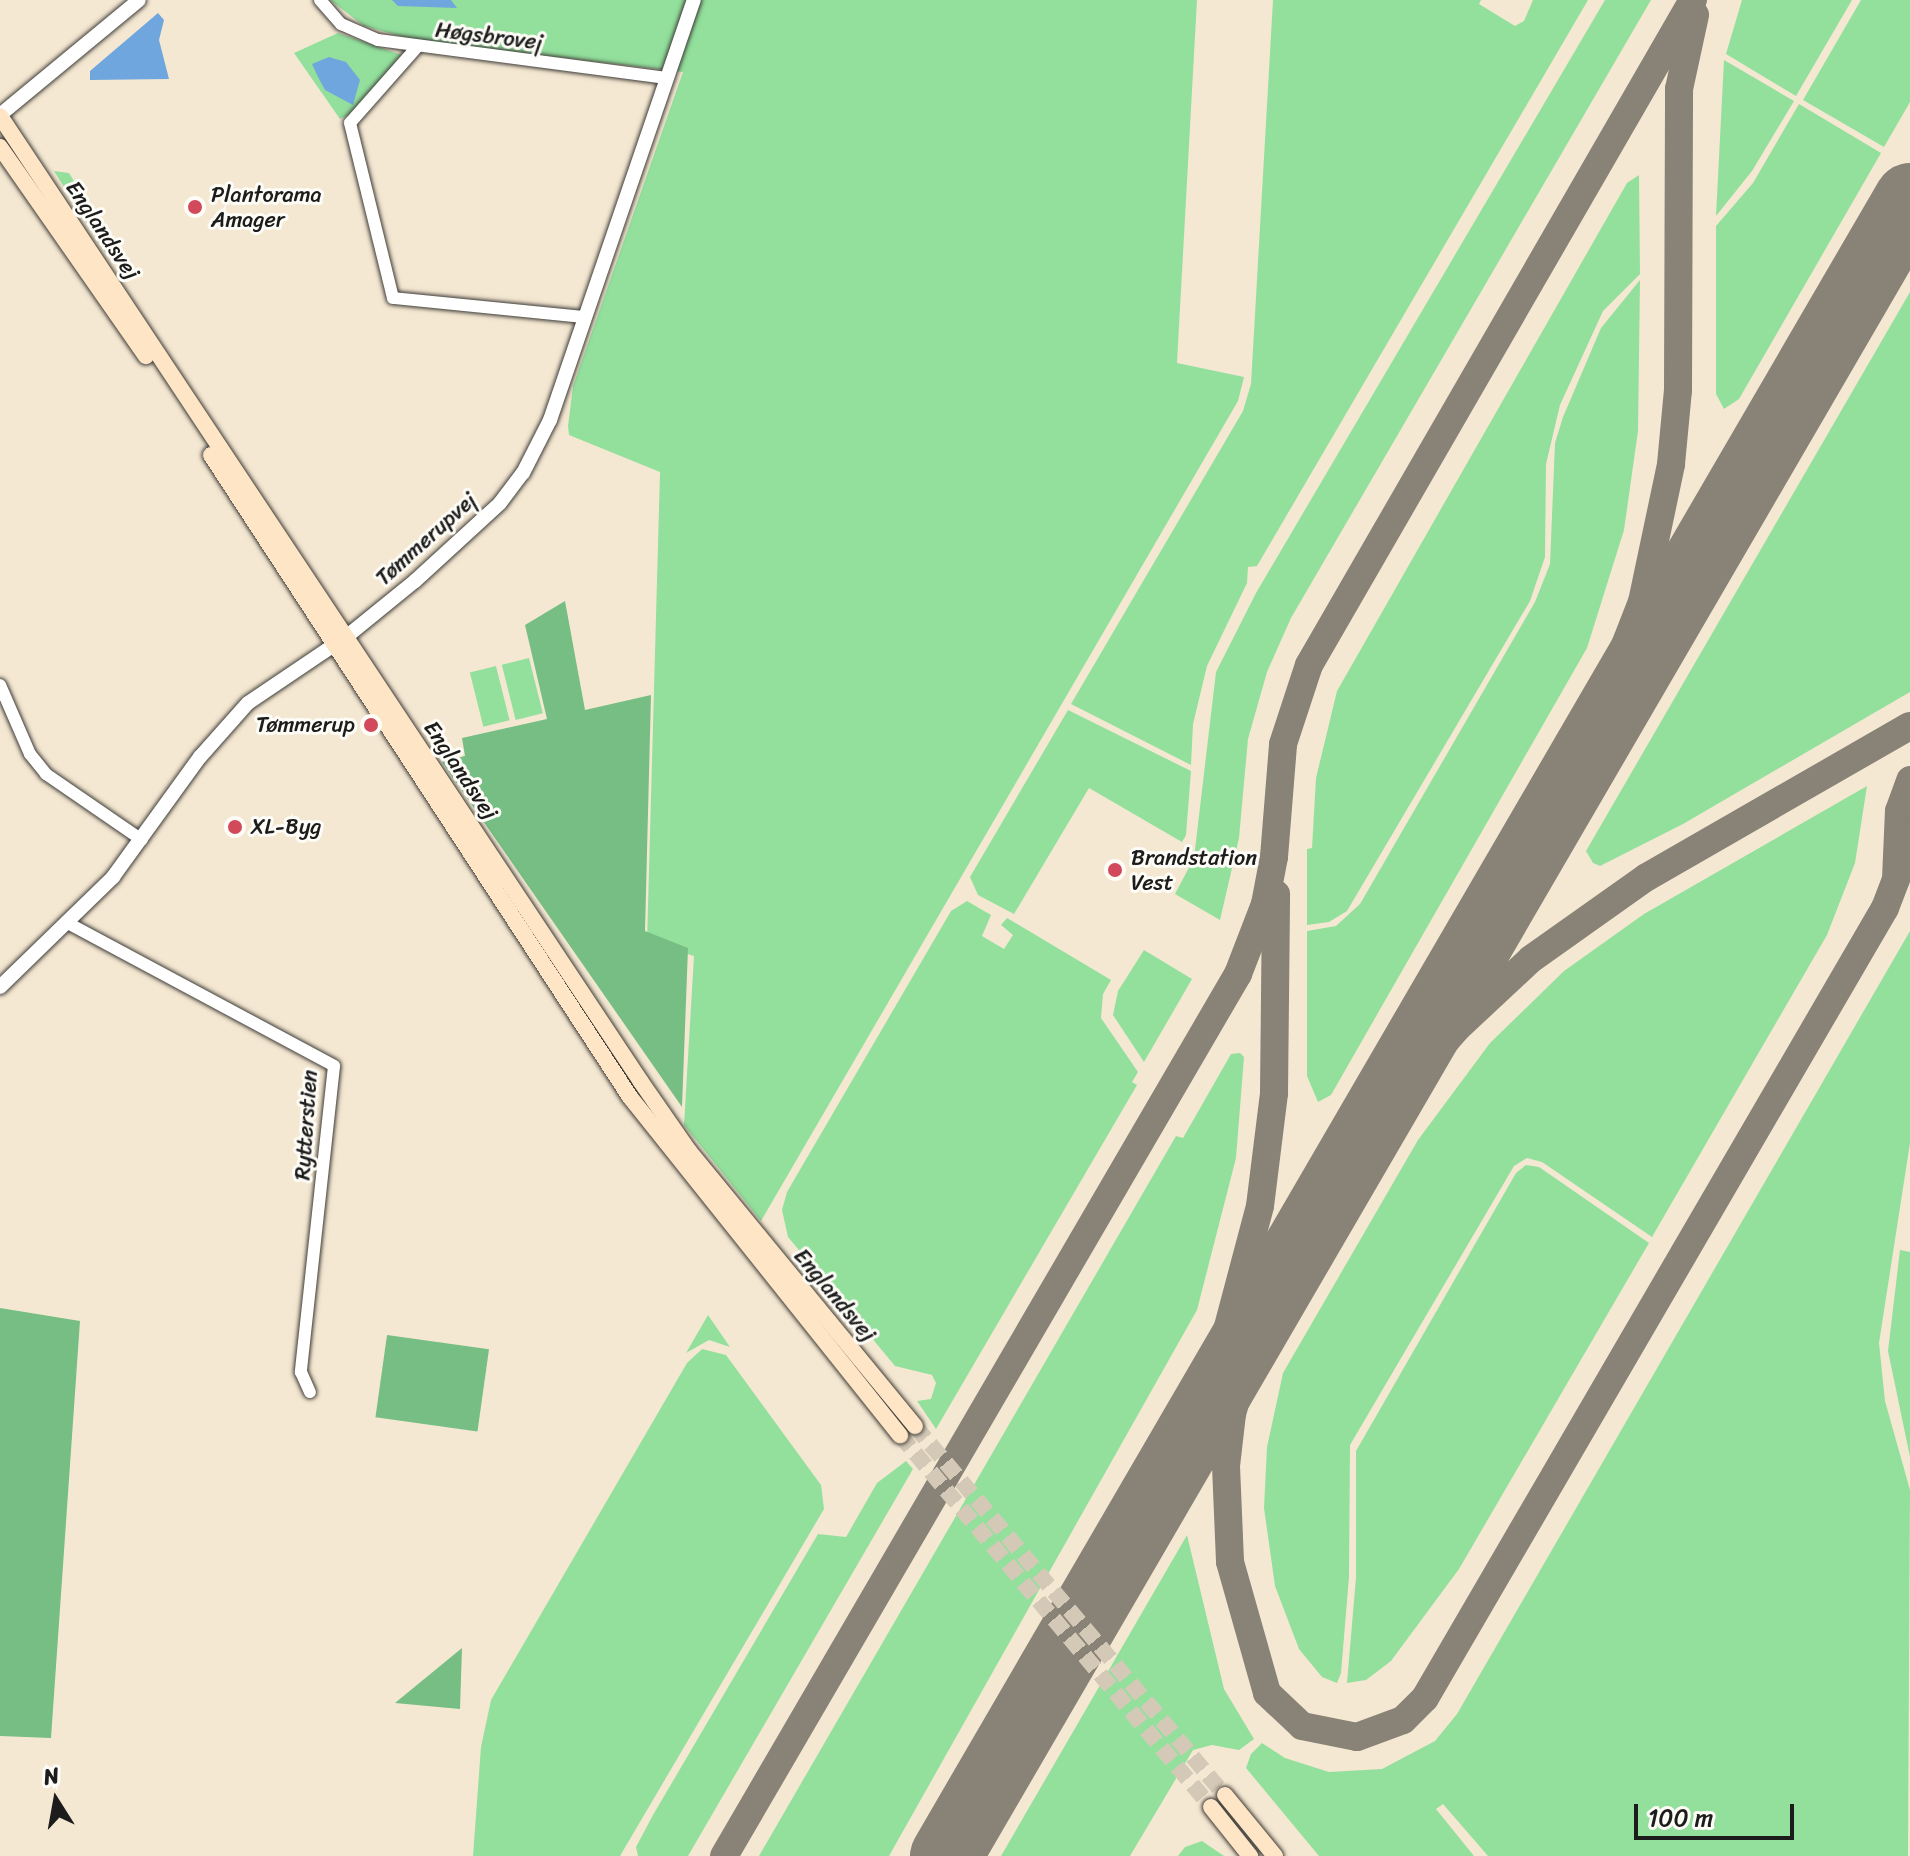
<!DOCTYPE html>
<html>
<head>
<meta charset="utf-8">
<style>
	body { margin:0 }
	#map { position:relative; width:1910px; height:1856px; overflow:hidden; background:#f5e8d2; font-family:Sriracha,sans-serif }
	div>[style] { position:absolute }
	.green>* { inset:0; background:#93e09d; transform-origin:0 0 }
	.forest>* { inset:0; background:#76be84; transform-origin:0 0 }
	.water>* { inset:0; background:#6fa6dd }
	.taxiway>* { height:28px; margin:-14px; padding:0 14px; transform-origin:14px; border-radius:14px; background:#888277 }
	.runway>* { height:72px; margin:-36px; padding:0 36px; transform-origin:36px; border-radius:36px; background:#888277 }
	.secondary-tunnel>* { height:16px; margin-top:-8px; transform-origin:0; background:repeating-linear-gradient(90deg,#d4c9b7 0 16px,transparent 0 24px) }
	.roads { filter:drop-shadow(0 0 2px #3d3b37) drop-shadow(0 0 2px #3d3b37) }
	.minor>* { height:12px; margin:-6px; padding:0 6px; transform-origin:6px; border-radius:6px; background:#fff }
	.tertiary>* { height:14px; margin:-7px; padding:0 7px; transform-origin:7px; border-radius:7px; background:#fff }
	.secondary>* { height:16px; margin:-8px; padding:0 8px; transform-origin:8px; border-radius:8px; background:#fde5c5 }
	.dots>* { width:22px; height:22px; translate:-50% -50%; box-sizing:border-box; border:4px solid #fdfcf7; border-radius:50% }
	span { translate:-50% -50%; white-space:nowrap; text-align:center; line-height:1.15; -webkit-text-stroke:6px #fdfcf7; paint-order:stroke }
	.street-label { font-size:22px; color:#1c1c1c }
	.poi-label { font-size:22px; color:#1c1c1c }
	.left { translate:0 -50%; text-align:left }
	.right { translate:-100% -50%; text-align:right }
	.north { position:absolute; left:16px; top:1760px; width:80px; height:80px; -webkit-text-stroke:6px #fdfcf7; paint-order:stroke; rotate:349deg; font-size:22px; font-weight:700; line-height:32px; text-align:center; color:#1c1c1c }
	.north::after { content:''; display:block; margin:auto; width:28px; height:36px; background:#1c1c1c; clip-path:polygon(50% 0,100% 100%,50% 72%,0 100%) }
	.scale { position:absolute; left:1634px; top:1804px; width:160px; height:36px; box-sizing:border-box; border:4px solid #1c1c1c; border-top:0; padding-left:10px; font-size:24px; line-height:28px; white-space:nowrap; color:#1c1c1c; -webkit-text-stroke:6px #fdfcf7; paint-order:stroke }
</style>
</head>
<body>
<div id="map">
	<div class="green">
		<div style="clip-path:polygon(330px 0,1197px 0,1177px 363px,1244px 377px,1238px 401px,761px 1221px,684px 1125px,694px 956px,647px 942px,660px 472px,569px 435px,568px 426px,573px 386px,683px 72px,414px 40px,364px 26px)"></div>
		<div style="clip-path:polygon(1273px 0,1481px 0,1479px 4px,1515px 26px,1524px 21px,1533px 0,1588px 0,1257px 566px,1248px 567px,1247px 583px,1207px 666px,1193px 724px,1191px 765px,1071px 704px,1243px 411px,1251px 384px)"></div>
		<div style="clip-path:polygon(1605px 0,1651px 0,1291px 618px,1267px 672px,1248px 739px,1239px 838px,1220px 920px,1175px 894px,1194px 858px,1216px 672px,1256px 593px)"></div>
		<div style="clip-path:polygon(1742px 0,1852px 0,1796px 96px,1726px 54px)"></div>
		<div style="clip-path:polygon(1861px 0,1910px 0,1910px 102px,1884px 147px,1803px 100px)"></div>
		<div style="clip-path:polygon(338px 33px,402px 55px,352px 113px,340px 119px,294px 53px)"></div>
		<div style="clip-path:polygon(1724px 60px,1794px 101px,1752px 171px,1716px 216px)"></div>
		<div style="clip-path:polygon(1799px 104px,1881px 153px,1739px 399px,1724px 409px,1716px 394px,1716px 226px,1753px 183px)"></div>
		<div style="clip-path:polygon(54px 171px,69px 173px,116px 251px,107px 255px)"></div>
		<div style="clip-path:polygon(1639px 175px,1640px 274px,1603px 311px,1560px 405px,1546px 464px,1545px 557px,1530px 601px,1347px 911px,1329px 922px,1307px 925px,1307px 849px,1312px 848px,1316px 778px,1337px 691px,1627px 183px)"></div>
		<div style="clip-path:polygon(1640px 280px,1638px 431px,1624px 530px,1587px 648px,1331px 1095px,1318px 1102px,1307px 1076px,1307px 931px,1336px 926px,1360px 904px,1535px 602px,1550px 564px,1555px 443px,1563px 417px,1601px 328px)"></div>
		<div style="clip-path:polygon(1910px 292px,1910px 692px,1683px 824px,1600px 866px,1593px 863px,1586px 851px)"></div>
		<div style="left:529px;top:658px;width:57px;height:28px;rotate:76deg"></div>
		<div style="left:496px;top:666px;width:56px;height:27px;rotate:76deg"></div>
		<div style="clip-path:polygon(1068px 710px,1191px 771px,1186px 835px,1182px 842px,1089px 788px,1014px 914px,978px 895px,970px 877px)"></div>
		<div style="clip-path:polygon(1867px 786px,1855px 863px,1827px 935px,1652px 1237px,1542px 1162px,1527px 1158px,1514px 1166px,1350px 1445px,1349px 1577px,1341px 1673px,1337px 1683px,1322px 1677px,1299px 1649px,1275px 1586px,1264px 1508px,1267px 1447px,1283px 1373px,1418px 1140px,1490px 1043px,1564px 971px,1644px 914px)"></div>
		<div style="clip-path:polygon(967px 901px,991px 915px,982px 936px,1004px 949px,1013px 935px,1001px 925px,1007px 918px,1111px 980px,1103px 994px,1101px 1018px,1138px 1072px,1132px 1082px,1137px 1085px,936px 1429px,917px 1401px,931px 1399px,936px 1383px,932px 1375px,895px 1366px,788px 1237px,782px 1210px,787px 1192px,951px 911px)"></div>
		<div style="clip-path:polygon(1910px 931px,1910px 1143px,1879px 1343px,1885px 1401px,1910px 1490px,1908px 1856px,1488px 1856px,1443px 1804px,1436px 1809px,1474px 1856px,1319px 1856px,1246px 1768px,1251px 1754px,1262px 1743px,1285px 1758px,1329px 1772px,1382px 1769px,1435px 1741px,1457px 1714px)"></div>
		<div style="clip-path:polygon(1144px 950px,1192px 979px,1144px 1062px,1113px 1015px,1118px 991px)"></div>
		<div style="clip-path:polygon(1240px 1053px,1244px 1057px,1236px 1158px,1197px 1310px,889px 1856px,759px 1856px,1176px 1136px,1183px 1138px,1231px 1054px)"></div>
		<div style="clip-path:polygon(1526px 1165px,1539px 1167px,1649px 1243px,1459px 1569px,1391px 1661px,1366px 1680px,1347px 1683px,1356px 1577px,1356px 1451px,1516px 1173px)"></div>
		<div style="clip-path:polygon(1900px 1250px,1910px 1252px,1910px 1457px,1888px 1351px)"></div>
		<div style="clip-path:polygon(708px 1315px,730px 1347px,709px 1340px,686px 1353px)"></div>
		<div style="clip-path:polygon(702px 1349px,726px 1355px,821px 1485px,824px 1509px,620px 1856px,473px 1856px,481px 1747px,491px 1700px,687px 1363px)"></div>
		<div style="clip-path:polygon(906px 1461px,913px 1469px,688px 1856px,638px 1856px,636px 1847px,653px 1815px,818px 1534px,846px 1537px,877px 1483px)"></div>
		<div style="clip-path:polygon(1187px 1535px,1224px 1689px,1254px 1739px,1239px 1750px,1212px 1745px,1193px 1750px,1130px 1856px,1001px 1856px)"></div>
		<div style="clip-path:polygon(1202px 1841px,1224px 1856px,1178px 1856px,1185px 1847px)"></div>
	</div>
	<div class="forest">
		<div style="clip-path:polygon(565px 601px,585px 710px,651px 695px,645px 931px,688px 948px,682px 1107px,442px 762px,465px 756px,462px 738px,547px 719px,525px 625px)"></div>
		<div style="clip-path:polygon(0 1308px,80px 1321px,51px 1738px,0 1736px)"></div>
		<div style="left:387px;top:1335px;width:103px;height:83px;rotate:8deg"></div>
		<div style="clip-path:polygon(462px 1648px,460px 1709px,395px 1703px)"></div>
	</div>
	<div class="water">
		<div style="clip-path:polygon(392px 0,451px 0,457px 8px,398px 6px)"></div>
		<div style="clip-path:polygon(158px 13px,164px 20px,159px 40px,169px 79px,90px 80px,90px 71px)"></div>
		<div style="clip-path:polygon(329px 57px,346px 62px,360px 80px,353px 105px,325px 90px,318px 77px,312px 64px)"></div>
	</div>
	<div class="taxiway">
		<div style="left:1868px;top:272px;width:55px;rotate:-40.6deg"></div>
		<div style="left:1574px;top:776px;width:187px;rotate:-68.7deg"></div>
		<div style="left:1642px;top:602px;width:141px;rotate:-78.1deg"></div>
		<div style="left:1671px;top:464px;width:74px;rotate:-84.6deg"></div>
		<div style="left:1678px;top:390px;width:301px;rotate:-89.8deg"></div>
		<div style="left:1679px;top:89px;width:76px;rotate:-77.8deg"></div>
		<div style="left:1333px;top:1192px;width:143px;rotate:-54.6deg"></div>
		<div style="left:1416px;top:1075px;width:62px;rotate:-48.9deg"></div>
		<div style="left:1457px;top:1028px;width:101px;rotate:-43deg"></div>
		<div style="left:1531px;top:959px;width:142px;rotate:-35.3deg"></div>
		<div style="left:1647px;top:877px;width:303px;rotate:-29.9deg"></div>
		<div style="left:1281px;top:1280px;width:95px;rotate:112.2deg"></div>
		<div style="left:1245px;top:1368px;width:48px;rotate:105.8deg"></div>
		<div style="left:1232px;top:1414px;width:52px;rotate:96.6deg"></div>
		<div style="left:1226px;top:1466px;width:96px;rotate:87.6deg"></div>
		<div style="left:1230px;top:1562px;width:136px;rotate:74.2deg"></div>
		<div style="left:1267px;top:1693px;width:48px;rotate:43.3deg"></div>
		<div style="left:1302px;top:1726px;width:56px;rotate:11.3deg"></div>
		<div style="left:1357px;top:1737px;width:49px;rotate:-20.3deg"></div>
		<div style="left:1403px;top:1720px;width:31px;rotate:-45deg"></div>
		<div style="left:1425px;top:1698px;width:914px;rotate:-59.79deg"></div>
		<div style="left:1885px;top:908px;width:31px;rotate:-69deg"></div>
		<div style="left:1896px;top:879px;width:68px;rotate:-87.5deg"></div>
		<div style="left:1899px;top:811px;width:33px;rotate:-70deg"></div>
		<div style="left:1166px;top:1478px;width:156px;rotate:-67.4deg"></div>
		<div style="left:1226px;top:1334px;width:132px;rotate:-75.1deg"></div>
		<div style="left:1260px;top:1206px;width:114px;rotate:-82.9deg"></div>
		<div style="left:1274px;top:1093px;width:199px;rotate:-89.4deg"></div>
		<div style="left:724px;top:1856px;width:1021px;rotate:-59.77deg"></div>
		<div style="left:1238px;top:974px;width:75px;rotate:-68.9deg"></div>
		<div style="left:1265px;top:904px;width:48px;rotate:-79.2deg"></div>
		<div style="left:1274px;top:857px;width:113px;rotate:-85.4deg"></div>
		<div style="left:1283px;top:744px;width:83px;rotate:-71.8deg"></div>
		<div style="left:1309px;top:665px;width:768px;rotate:-60deg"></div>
	</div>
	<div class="runway">
		<div style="left:946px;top:1856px;width:1917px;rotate:-59.81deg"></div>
	</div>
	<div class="secondary-tunnel">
		<div style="left:915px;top:1426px;width:482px;rotate:50deg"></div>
		<div style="left:900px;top:1435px;width:485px;rotate:50.1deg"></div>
	</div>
	<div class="roads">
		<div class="minor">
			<div style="left:320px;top:0;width:32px;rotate:49deg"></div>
			<div style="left:341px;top:24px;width:40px;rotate:23.4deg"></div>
			<div style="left:378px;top:40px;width:291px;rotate:7.5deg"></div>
			<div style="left:417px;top:47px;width:101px;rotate:131.4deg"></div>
			<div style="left:350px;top:123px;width:180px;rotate:76.2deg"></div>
			<div style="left:393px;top:298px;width:193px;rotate:5.7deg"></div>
			<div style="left:0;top:685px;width:75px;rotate:66.5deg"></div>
			<div style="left:30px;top:754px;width:26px;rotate:51deg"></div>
			<div style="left:46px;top:774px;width:116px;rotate:34.5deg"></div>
			<div style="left:66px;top:922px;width:304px;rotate:28.2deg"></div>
			<div style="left:334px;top:1066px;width:308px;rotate:96.2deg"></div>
			<div style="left:301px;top:1372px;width:22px;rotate:66deg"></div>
		</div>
		<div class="tertiary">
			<div style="left:0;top:115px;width:180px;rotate:-39.6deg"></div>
			<div style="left:0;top:987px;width:158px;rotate:-44.2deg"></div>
			<div style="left:113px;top:877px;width:148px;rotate:-54.1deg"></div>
			<div style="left:200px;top:757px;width:72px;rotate:-48.4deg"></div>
			<div style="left:248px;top:703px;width:118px;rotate:-34deg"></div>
			<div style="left:346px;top:637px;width:89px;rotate:-39.1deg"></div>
			<div style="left:415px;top:581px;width:115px;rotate:-42.5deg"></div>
			<div style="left:500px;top:503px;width:38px;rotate:-53deg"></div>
			<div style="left:523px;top:473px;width:59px;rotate:-63deg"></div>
			<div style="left:550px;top:420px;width:444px;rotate:-71.1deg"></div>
		</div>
		<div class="secondary">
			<div style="left:0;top:116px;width:1159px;rotate:56.43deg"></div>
			<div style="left:641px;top:1082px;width:84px;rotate:55.2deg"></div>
			<div style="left:689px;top:1151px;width:356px;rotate:50.6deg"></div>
			<div style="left:0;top:147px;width:255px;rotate:55.1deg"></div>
			<div style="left:211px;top:455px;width:767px;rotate:56.87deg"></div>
			<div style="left:630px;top:1097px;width:433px;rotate:51.4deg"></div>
			<div style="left:1225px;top:1795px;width:79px;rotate:50.7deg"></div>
			<div style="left:1211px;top:1807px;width:63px;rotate:51.5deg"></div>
		</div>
	</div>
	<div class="dots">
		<div style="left:195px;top:207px;background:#d1495b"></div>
		<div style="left:371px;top:725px;background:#d1495b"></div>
		<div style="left:235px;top:827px;background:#d1495b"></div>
		<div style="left:1115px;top:870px;background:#d1495b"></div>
	</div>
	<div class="street-label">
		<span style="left:489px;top:36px;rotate:7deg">Høgsbrovej</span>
		<span style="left:103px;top:230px;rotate:56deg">Englandsvej</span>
		<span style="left:426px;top:539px;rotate:-42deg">Tømmerupvej</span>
		<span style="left:461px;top:770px;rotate:56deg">Englandsvej</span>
		<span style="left:306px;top:1125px;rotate:-86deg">Rytterstien</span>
		<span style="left:835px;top:1295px;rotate:50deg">Englandsvej</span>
	</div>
	<div class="poi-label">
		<span class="left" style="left:211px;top:207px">Plantorama<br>Amager</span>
		<span class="right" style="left:355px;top:725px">Tømmerup</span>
		<span class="left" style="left:251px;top:827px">XL-Byg</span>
		<span class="left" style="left:1131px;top:870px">Brandstation<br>Vest</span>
	</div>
	<div class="north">N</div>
	<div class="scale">100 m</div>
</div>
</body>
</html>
